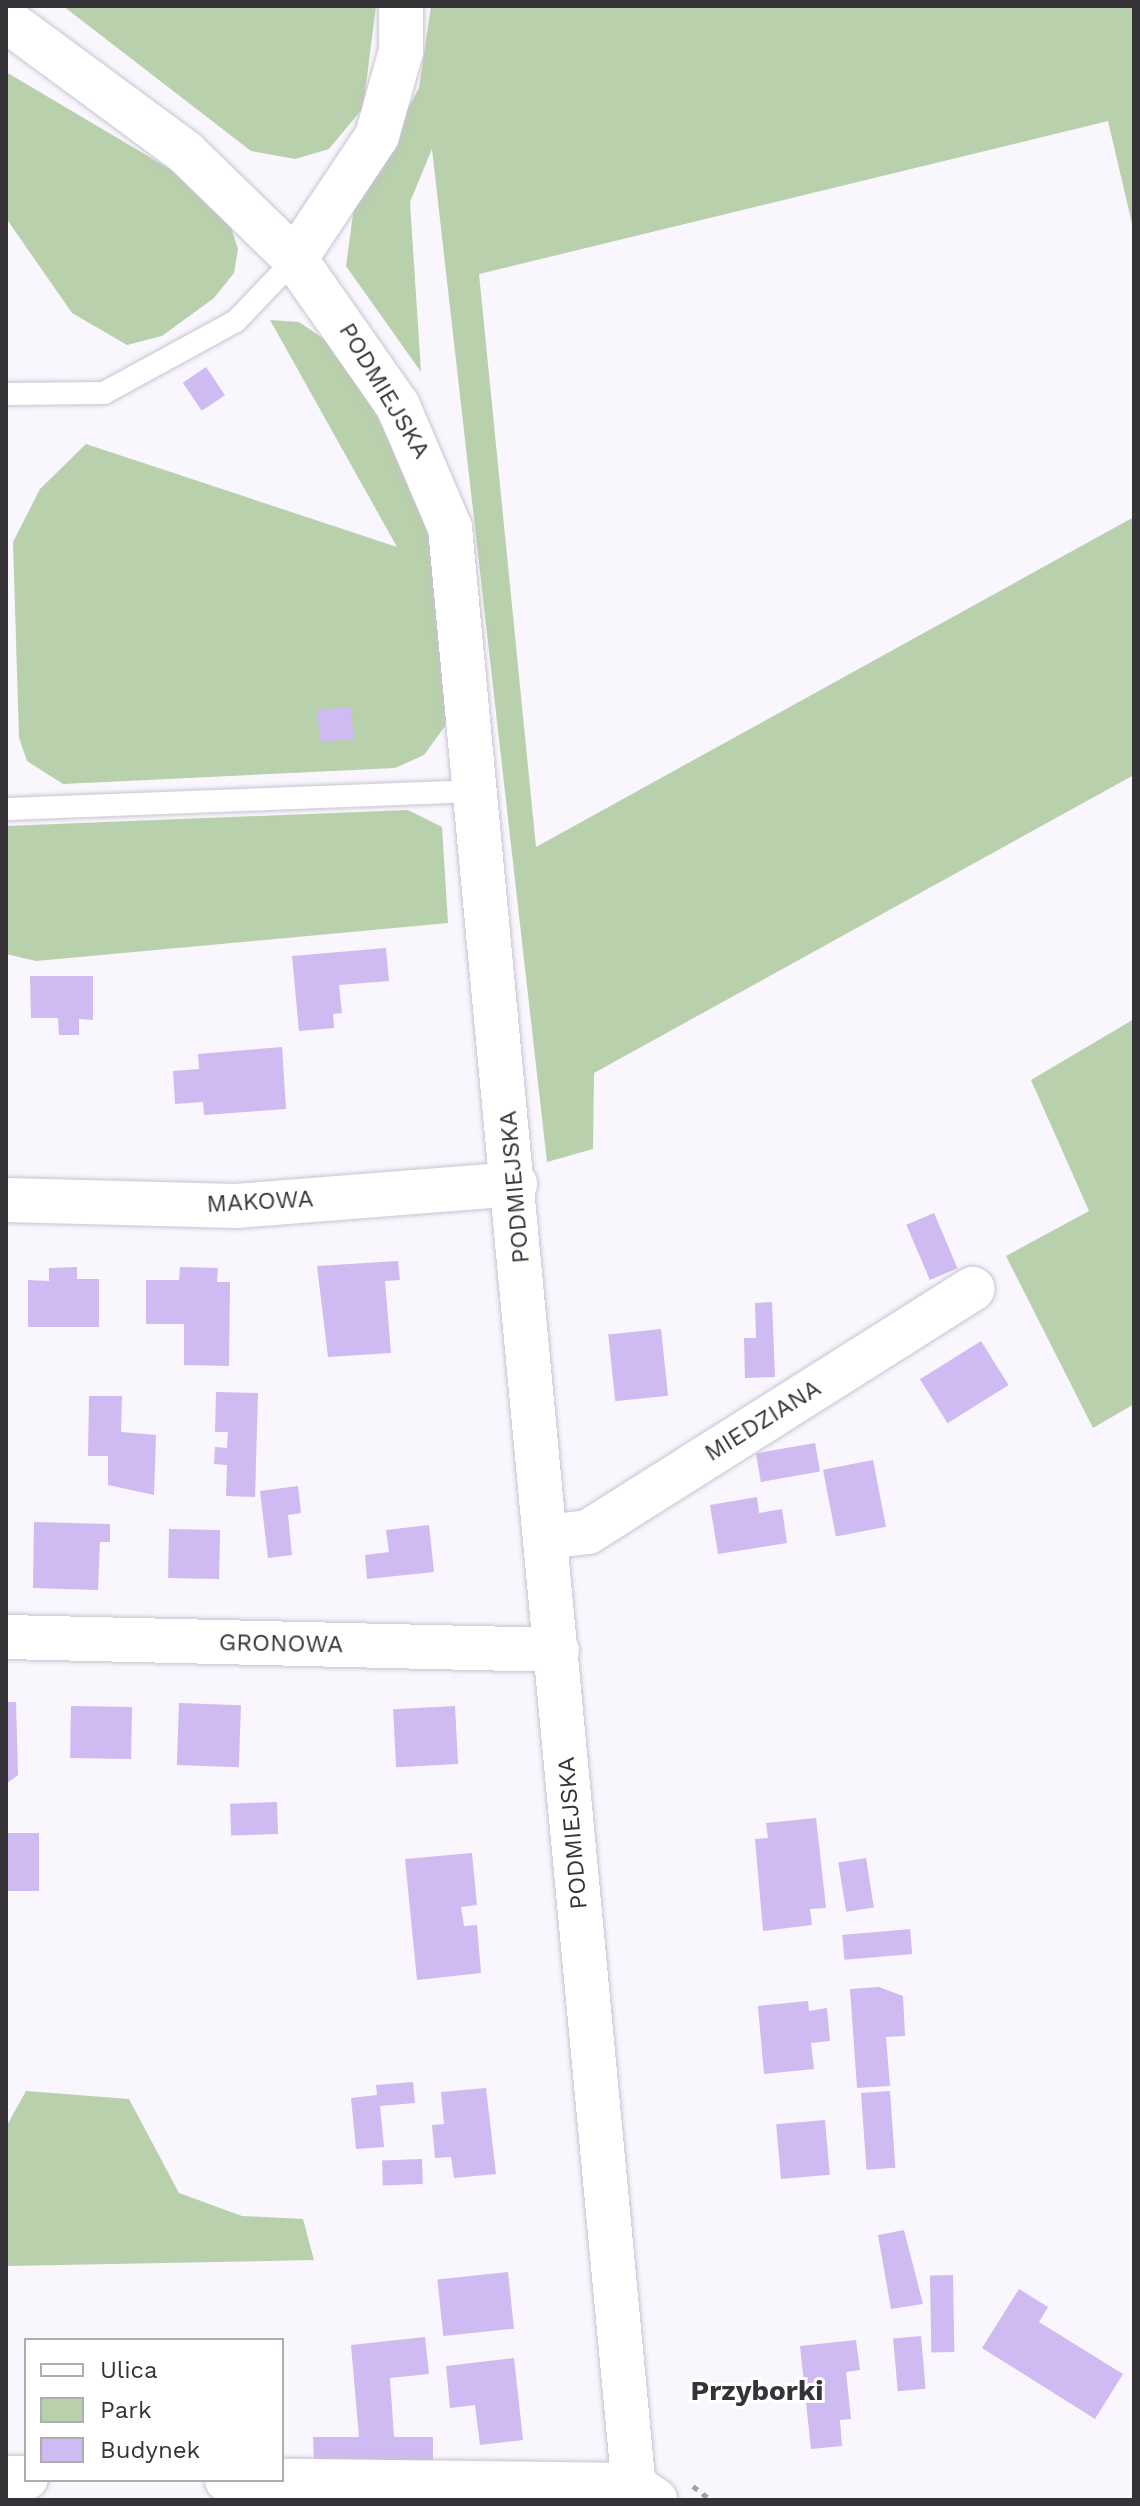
<!DOCTYPE html>
<html>
<head>
<meta charset="utf-8">
<style>
	body { margin:0 }
	#map { position:relative; width:1140px; height:2506px; overflow:hidden; background:#f9f7fd; font-family:"Work Sans",sans-serif }
	div>[style] { position:absolute }
	.green>* { inset:0; background:#b8d0ab }
	.building>* { inset:0; background:#cfbaf1; transform-origin:0 0 }
	.path>* { height:5px; margin-top:-2.5px; transform-origin:0; background:repeating-linear-gradient(90deg,#a2a0a6 0 6px,transparent 0 12px) }
	.roads { filter:drop-shadow(0 0 2px #c8c3d2) drop-shadow(0 0 2px #c8c3d2) }
	.service>* { height:22px; margin:-11px; padding:0 11px; transform-origin:11px; border-radius:11px; background:#fff }
	.minor>* { height:44px; margin:-22px; padding:0 22px; transform-origin:22px; border-radius:22px; background:#fff }
	.tertiary>* { height:44px; margin:-22px; padding:0 22px; transform-origin:22px; border-radius:22px; background:#fff }
	span { translate:-50% -50%; white-space:nowrap; text-align:center; line-height:1.15; -webkit-text-stroke:6px #fff; paint-order:stroke }
	.street-label { font-size:24px; color:#353338 }
	.quarter-label { font-size:28px; color:#353338; font-weight:700 }
	.frame { position:absolute; inset:0; border:8px solid #353338; pointer-events:none }
	.legend { position:absolute; left:24px; top:2338px; width:260px; height:144px; box-sizing:border-box; background:#fff; border:2px solid #aeadaf; margin:0; padding:10px 14px; list-style:none; font-size:24px; color:#353338 }
	.legend li { display:flex; align-items:center; gap:16px; height:40px }
	.legend b { width:40px; border:2px solid #aeadaf }
</style>
</head>
<body>
<div id="map">
	<div class="green">
		<div style="clip-path:polygon(63px 6px,376px 6px,363px 108px,329px 149px,295px 159px,251px 151px)"></div>
		<div style="clip-path:polygon(431px 6px,1134px 6px,1134px 232px,1108px 121px,479px 274px,536px 847px,1134px 517px,1134px 775px,594px 1073px,593px 1149px,547px 1162px,432px 149px,410px 202px,421px 372px,346px 266px,354px 207px,419px 88px)"></div>
		<div style="clip-path:polygon(6px 72px,185px 178px,227px 215px,238px 249px,234px 273px,214px 298px,162px 336px,127px 345px,72px 313px,6px 218px)"></div>
		<div style="clip-path:polygon(270px 320px,299px 322px,330px 343px,368px 398px,433px 531px,451px 718px,424px 755px,395px 768px,63px 784px,27px 761px,19px 738px,13px 542px,40px 489px,86px 444px,397px 547px)"></div>
		<div style="clip-path:polygon(408px 810px,442px 827px,448px 923px,36px 961px,6px 954px,6px 826px)"></div>
		<div style="clip-path:polygon(1134px 1019px,1134px 1404px,1093px 1428px,1006px 1256px,1089px 1211px,1031px 1080px)"></div>
		<div style="clip-path:polygon(26px 2091px,129px 2099px,179px 2193px,242px 2216px,303px 2219px,314px 2260px,6px 2266px,6px 2127px)"></div>
	</div>
	<div class="building">
		<div style="left:206px;top:367px;width:34px;height:28px;rotate:56deg"></div>
		<div style="left:351px;top:707px;width:32px;height:34px;rotate:85deg"></div>
		<div style="clip-path:polygon(386px 948px,389px 981px,339px 985px,342px 1013px,333px 1014px,334px 1028px,299px 1031px,292px 956px)"></div>
		<div style="clip-path:polygon(30px 976px,93px 976px,93px 1020px,79px 1019px,79px 1035px,59px 1035px,58px 1018px,31px 1018px)"></div>
		<div style="clip-path:polygon(282px 1047px,286px 1109px,204px 1115px,203px 1102px,175px 1104px,173px 1071px,199px 1069px,198px 1054px)"></div>
		<div style="left:934px;top:1213px;width:60px;height:30px;rotate:67deg"></div>
		<div style="clip-path:polygon(398px 1261px,400px 1280px,385px 1281px,391px 1353px,328px 1357px,317px 1266px)"></div>
		<div style="clip-path:polygon(77px 1267px,77px 1279px,99px 1279px,99px 1327px,28px 1327px,28px 1280px,49px 1281px,49px 1268px)"></div>
		<div style="clip-path:polygon(180px 1267px,218px 1268px,217px 1282px,230px 1282px,229px 1366px,184px 1365px,184px 1324px,146px 1324px,146px 1280px,179px 1280px)"></div>
		<div style="clip-path:polygon(772px 1302px,775px 1377px,745px 1378px,744px 1338px,756px 1338px,755px 1303px)"></div>
		<div style="left:661px;top:1329px;width:67px;height:53px;rotate:84deg"></div>
		<div style="left:981px;top:1341px;width:52px;height:72px;rotate:58deg"></div>
		<div style="clip-path:polygon(216px 1392px,258px 1393px,255px 1497px,226px 1496px,227px 1465px,214px 1464px,215px 1447px,227px 1448px,228px 1432px,215px 1432px)"></div>
		<div style="clip-path:polygon(89px 1396px,122px 1396px,121px 1432px,156px 1435px,154px 1495px,108px 1485px,108px 1456px,88px 1456px)"></div>
		<div style="left:815px;top:1443px;width:29px;height:60px;rotate:80deg"></div>
		<div style="left:873px;top:1460px;width:68px;height:51px;rotate:79deg"></div>
		<div style="clip-path:polygon(298px 1486px,301px 1513px,288px 1515px,292px 1555px,268px 1558px,260px 1491px)"></div>
		<div style="clip-path:polygon(757px 1497px,759px 1513px,782px 1509px,787px 1543px,718px 1554px,710px 1505px)"></div>
		<div style="clip-path:polygon(34px 1522px,110px 1524px,110px 1542px,100px 1542px,98px 1590px,33px 1588px)"></div>
		<div style="clip-path:polygon(429px 1525px,434px 1572px,367px 1579px,365px 1555px,389px 1552px,386px 1530px)"></div>
		<div style="left:169px;top:1529px;width:51px;height:49px;rotate:1deg"></div>
		<div style="clip-path:polygon(6px 1702px,16px 1702px,18px 1775px,6px 1784px)"></div>
		<div style="left:179px;top:1703px;width:62px;height:62px;rotate:2deg"></div>
		<div style="left:71px;top:1706px;width:61px;height:52px;rotate:1deg"></div>
		<div style="left:455px;top:1706px;width:58px;height:62px;rotate:87deg"></div>
		<div style="left:277px;top:1802px;width:32px;height:47px;rotate:88deg"></div>
		<div style="clip-path:polygon(816px 1818px,826px 1908px,810px 1909px,812px 1925px,763px 1931px,755px 1839px,768px 1838px,766px 1823px)"></div>
		<div style="left:6px;top:1833px;width:33px;height:58px"></div>
		<div style="clip-path:polygon(472px 1853px,477px 1905px,461px 1907px,464px 1926px,477px 1925px,481px 1973px,417px 1980px,405px 1859px)"></div>
		<div style="left:866px;top:1858px;width:50px;height:28px;rotate:81deg"></div>
		<div style="left:910px;top:1929px;width:25px;height:68px;rotate:85deg"></div>
		<div style="clip-path:polygon(879px 1987px,903px 1996px,905px 2036px,886px 2037px,890px 2086px,857px 2088px,850px 1989px)"></div>
		<div style="clip-path:polygon(808px 2001px,809px 2011px,827px 2008px,830px 2041px,811px 2043px,814px 2069px,764px 2074px,758px 2006px)"></div>
		<div style="clip-path:polygon(413px 2082px,415px 2103px,380px 2106px,384px 2147px,356px 2149px,351px 2098px,377px 2095px,376px 2085px)"></div>
		<div style="clip-path:polygon(486px 2088px,496px 2174px,454px 2178px,451px 2157px,435px 2158px,432px 2125px,444px 2124px,441px 2092px)"></div>
		<div style="left:890px;top:2091px;width:77px;height:29px;rotate:86deg"></div>
		<div style="left:825px;top:2120px;width:55px;height:49px;rotate:85deg"></div>
		<div style="left:422px;top:2159px;width:25px;height:40px;rotate:88deg"></div>
		<div style="clip-path:polygon(904px 2230px,923px 2304px,891px 2309px,878px 2235px)"></div>
		<div style="left:508px;top:2272px;width:57px;height:71px;rotate:84deg"></div>
		<div style="left:953px;top:2275px;width:77px;height:23px;rotate:89deg"></div>
		<div style="clip-path:polygon(1019px 2289px,1048px 2307px,1039px 2322px,1123px 2374px,1095px 2419px,982px 2348px)"></div>
		<div style="left:921px;top:2336px;width:53px;height:28px;rotate:85deg"></div>
		<div style="clip-path:polygon(425px 2337px,429px 2374px,390px 2378px,394px 2437px,433px 2437px,433px 2462px,314px 2462px,313px 2437px,359px 2437px,351px 2345px)"></div>
		<div style="clip-path:polygon(856px 2340px,860px 2370px,846px 2372px,851px 2419px,840px 2420px,842px 2446px,811px 2449px,800px 2346px)"></div>
		<div style="clip-path:polygon(514px 2358px,523px 2440px,480px 2445px,475px 2405px,450px 2408px,446px 2366px)"></div>
	</div>
	<div class="path">
		<div style="left:693px;top:2486px;width:23px;rotate:38deg"></div>
	</div>
	<div class="roads">
		<div class="service">
			<div style="left:6px;top:394px;width:98px;rotate:-0.6deg"></div>
			<div style="left:104px;top:393px;width:150px;rotate:-28.6deg"></div>
			<div style="left:236px;top:321px;width:86px;rotate:-46.4deg"></div>
			<div style="left:6px;top:809px;width:473px;rotate:-2.2deg"></div>
		</div>
		<div class="minor">
			<div style="left:295px;top:259px;width:148px;rotate:-56.3deg"></div>
			<div style="left:377px;top:136px;width:88px;rotate:-74.2deg"></div>
			<div style="left:401px;top:51px;width:45px;rotate:-90deg"></div>
			<div style="left:6px;top:1200px;width:230px;rotate:1.5deg"></div>
			<div style="left:236px;top:1206px;width:280px;rotate:-4.5deg"></div>
			<div style="left:547px;top:1537px;width:41px;rotate:-7deg"></div>
			<div style="left:588px;top:1532px;width:455px;rotate:-32.3deg"></div>
			<div style="left:6px;top:1637px;width:551px;rotate:1.35deg"></div>
			<div style="left:6px;top:2478px;width:20px"></div>
			<div style="left:227px;top:2480px;width:406px;rotate:0.7deg"></div>
			<div style="left:633px;top:2485px;width:27px;rotate:34deg"></div>
		</div>
		<div class="tertiary">
			<div style="left:6px;top:20px;width:222px;rotate:36.4deg"></div>
			<div style="left:185px;top:152px;width:153px;rotate:44.2deg"></div>
			<div style="left:295px;top:259px;width:179px;rotate:55deg"></div>
			<div style="left:398px;top:406px;width:133px;rotate:66.9deg"></div>
			<div style="left:450px;top:528px;width:1981px;rotate:84.64deg"></div>
		</div>
	</div>
	<div class="street-label">
		<span style="left:384px;top:391px;rotate:59deg">PODMIEJSKA</span>
		<span style="left:515px;top:1187px;rotate:-95deg">PODMIEJSKA</span>
		<span style="left:260px;top:1202px;rotate:-3deg">MAKOWA</span>
		<span style="left:763px;top:1421px;rotate:-32deg">MIEDZIANA</span>
		<span style="left:281px;top:1644px;rotate:1deg">GRONOWA</span>
		<span style="left:573px;top:1833px;rotate:-95deg">PODMIEJSKA</span>
	</div>
	<div class="quarter-label">
		<span style="left:757px;top:2391px">Przyborki</span>
	</div>
	<div class="frame"></div>
	<ul class="legend">
	<li><b style="height:10px;background:#fff"></b>Ulica</li>
	<li><b style="height:22px;background:#b8d0ab"></b>Park</li>
	<li><b style="height:22px;background:#cfbaf1"></b>Budynek</li>
	</ul>
</div>
</body>
</html>
